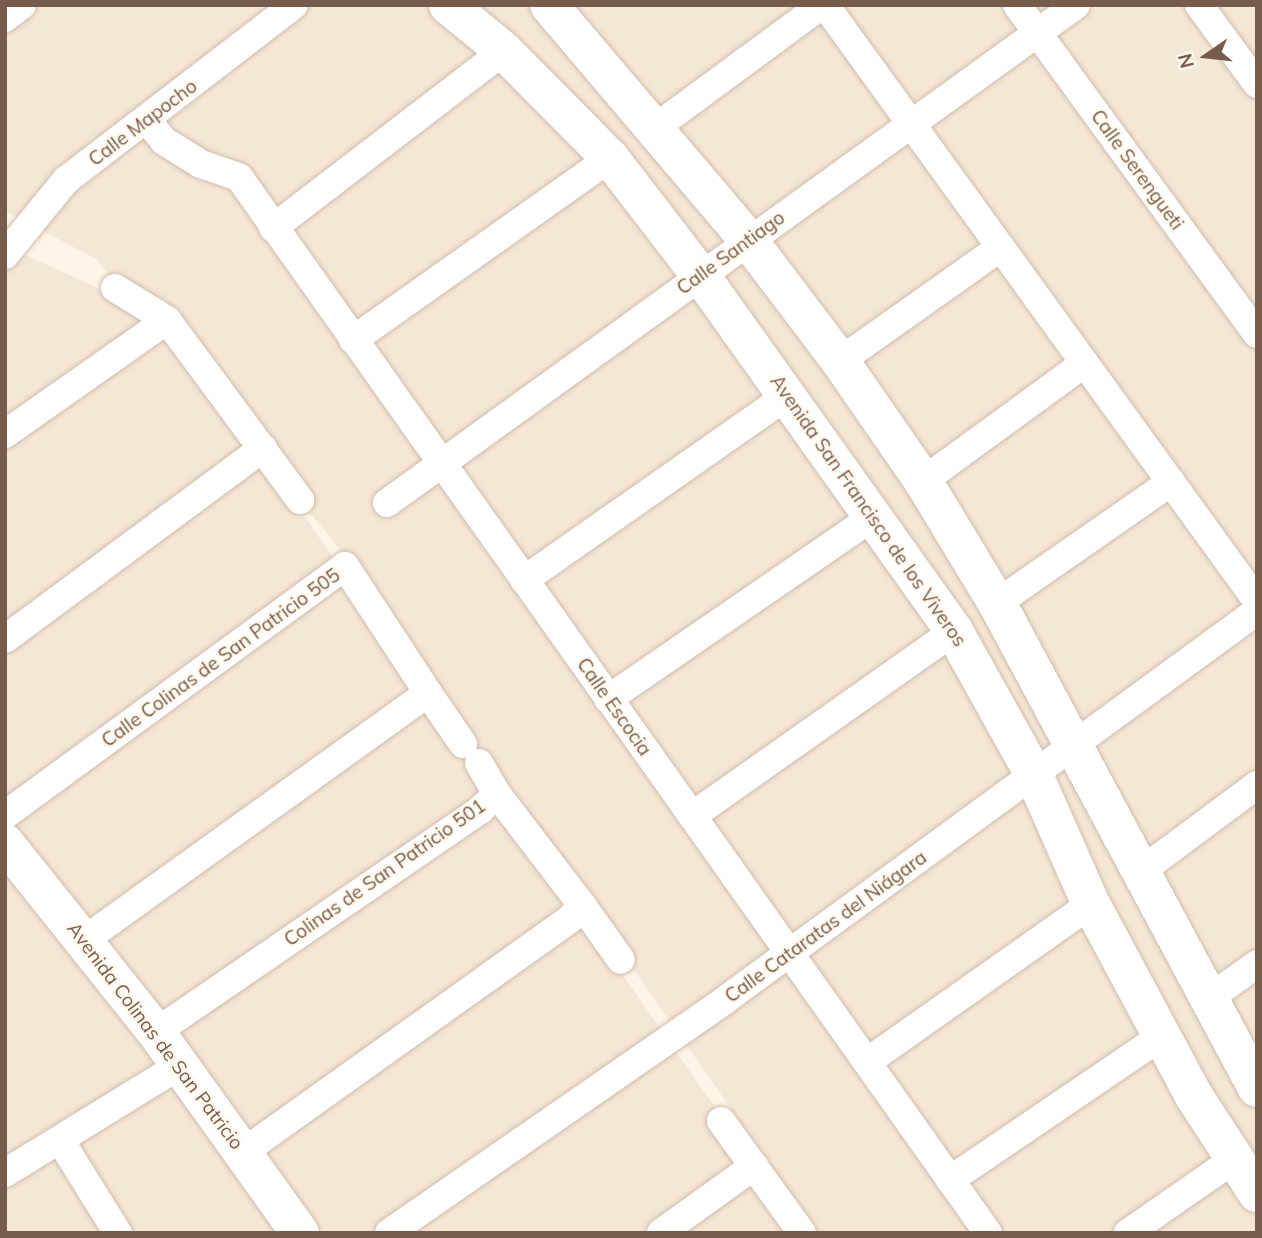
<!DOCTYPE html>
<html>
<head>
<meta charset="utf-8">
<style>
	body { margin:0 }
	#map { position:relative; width:1262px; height:1238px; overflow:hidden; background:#fdf5e7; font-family:Mulish,sans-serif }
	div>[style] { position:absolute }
	.residential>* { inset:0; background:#f5e7d5 }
	.roads { filter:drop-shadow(0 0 2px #cfbdad) drop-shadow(0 0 2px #cfbdad) }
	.street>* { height:28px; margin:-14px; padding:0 14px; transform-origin:14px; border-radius:14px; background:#fff }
	.secondary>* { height:38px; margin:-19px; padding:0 19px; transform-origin:19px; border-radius:19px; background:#fff }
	span { translate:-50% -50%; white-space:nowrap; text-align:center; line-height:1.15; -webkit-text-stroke:5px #fff9ee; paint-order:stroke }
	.street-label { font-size:19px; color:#775c4b }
	.frame { position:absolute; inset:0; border:7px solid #775c4b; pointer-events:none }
	.north { position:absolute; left:1171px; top:21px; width:70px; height:70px; -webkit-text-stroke:5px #fff9ee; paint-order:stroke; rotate:256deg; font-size:19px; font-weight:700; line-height:28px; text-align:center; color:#775c4b }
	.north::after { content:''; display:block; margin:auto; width:24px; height:32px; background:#775c4b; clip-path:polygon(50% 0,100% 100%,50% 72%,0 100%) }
</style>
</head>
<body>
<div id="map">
	<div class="residential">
		<div style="clip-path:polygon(5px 5px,1257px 5px,1257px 1233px,818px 1233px,335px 543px,266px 461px,802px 1233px,5px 1233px,5px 246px,134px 304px,96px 259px,5px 211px)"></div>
	</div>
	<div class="roads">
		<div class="street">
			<div style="left:825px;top:5px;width:736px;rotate:54.06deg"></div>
			<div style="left:1017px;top:5px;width:407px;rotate:53.9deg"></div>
			<div style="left:1199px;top:5px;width:98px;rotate:53.7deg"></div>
			<div style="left:5px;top:18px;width:21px;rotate:-37deg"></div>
			<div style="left:147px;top:120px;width:27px;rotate:51deg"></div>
			<div style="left:164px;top:141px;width:44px;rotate:31.9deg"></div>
			<div style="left:201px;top:164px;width:40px;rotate:18.9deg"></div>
			<div style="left:239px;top:177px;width:1295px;rotate:54.65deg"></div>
			<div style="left:655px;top:128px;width:207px;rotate:-36.4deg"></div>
			<div style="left:273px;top:228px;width:291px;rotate:-37.5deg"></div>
			<div style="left:5px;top:255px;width:97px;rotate:-50.9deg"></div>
			<div style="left:66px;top:180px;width:287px;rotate:-37.5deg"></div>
			<div style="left:115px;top:288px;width:61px;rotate:31.6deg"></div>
			<div style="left:167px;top:320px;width:224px;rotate:53.5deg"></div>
			<div style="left:353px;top:340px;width:315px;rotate:-35.3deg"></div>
			<div style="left:840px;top:361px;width:197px;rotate:-35.3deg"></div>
			<div style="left:5px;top:434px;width:198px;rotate:-35.1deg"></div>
			<div style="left:923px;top:481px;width:200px;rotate:-36.1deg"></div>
			<div style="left:387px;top:503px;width:850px;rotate:-35.86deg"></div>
			<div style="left:524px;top:580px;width:322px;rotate:-35deg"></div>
			<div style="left:997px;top:603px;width:212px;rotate:-34.8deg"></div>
			<div style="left:5px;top:639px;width:321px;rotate:-36.5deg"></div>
			<div style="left:428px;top:693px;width:62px;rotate:55.5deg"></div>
			<div style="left:608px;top:699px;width:319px;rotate:-34.5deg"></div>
			<div style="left:479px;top:763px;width:36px;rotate:60deg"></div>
			<div style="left:5px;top:815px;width:421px;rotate:-36.2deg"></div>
			<div style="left:345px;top:566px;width:152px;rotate:56.8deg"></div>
			<div style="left:428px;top:693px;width:423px;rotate:144.3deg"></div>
			<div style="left:692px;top:816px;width:321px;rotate:-35.2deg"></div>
			<div style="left:1140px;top:872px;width:146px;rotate:-36.6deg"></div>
			<div style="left:582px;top:905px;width:67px;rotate:54.7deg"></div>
			<div style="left:1208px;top:999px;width:60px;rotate:-35.5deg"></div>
			<div style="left:156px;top:1032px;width:393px;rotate:-34.4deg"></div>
			<div style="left:480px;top:810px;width:23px;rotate:-43deg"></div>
			<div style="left:497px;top:794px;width:140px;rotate:52.6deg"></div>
			<div style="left:582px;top:905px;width:18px;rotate:131deg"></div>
			<div style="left:570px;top:919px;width:403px;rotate:144.5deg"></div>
			<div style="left:867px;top:1062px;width:274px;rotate:-35.2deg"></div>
			<div style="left:721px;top:1121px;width:138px;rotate:54.1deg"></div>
			<div style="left:60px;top:1140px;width:110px;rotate:58.1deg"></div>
			<div style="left:5px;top:1173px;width:204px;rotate:-31.6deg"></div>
			<div style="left:950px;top:1180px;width:256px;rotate:-34.2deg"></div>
			<div style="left:389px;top:1233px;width:409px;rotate:-34.7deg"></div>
			<div style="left:725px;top:1000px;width:659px;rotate:-36.17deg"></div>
			<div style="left:661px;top:1233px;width:115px;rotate:-35.8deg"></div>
			<div style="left:1128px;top:1233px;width:131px;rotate:-34.8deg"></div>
		</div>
		<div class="secondary">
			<div style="left:448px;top:5px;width:72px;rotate:39.4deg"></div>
			<div style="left:504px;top:51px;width:151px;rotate:45.3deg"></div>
			<div style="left:610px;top:158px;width:149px;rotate:52.4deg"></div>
			<div style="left:701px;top:276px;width:436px;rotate:54.5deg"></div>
			<div style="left:954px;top:631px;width:165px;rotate:60.9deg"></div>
			<div style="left:1034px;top:775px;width:141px;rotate:66.2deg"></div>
			<div style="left:1091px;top:904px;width:218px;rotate:61.8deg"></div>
			<div style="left:1194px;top:1096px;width:116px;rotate:57deg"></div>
			<div style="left:549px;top:5px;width:309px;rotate:49.7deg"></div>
			<div style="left:749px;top:241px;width:151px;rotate:52.8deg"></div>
			<div style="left:840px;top:361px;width:146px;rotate:55.3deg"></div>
			<div style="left:923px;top:481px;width:143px;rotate:58.8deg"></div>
			<div style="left:997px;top:603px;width:550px;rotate:61.81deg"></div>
			<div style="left:5px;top:843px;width:242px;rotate:51.4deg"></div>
			<div style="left:156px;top:1032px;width:247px;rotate:54.4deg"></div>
		</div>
	</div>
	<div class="street-label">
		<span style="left:143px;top:123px;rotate:-37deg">Calle Mapocho</span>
		<span style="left:1137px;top:170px;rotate:54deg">Calle Serengueti</span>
		<span style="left:731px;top:253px;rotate:-36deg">Calle Santiago</span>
		<span style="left:868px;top:511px;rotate:55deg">Avenida San Francisco de los Viveros</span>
		<span style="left:221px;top:658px;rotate:-36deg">Calle Colinas de San Patricio 505</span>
		<span style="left:614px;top:707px;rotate:55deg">Calle Escocia</span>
		<span style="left:385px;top:873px;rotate:-35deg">Colinas de San Patricio 501</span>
		<span style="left:826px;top:927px;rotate:-36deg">Calle Cataratas del Niágara</span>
		<span style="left:155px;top:1036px;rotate:53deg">Avenida Colinas de San Patricio</span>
	</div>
	<div class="frame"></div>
	<div class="north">N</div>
</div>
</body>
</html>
